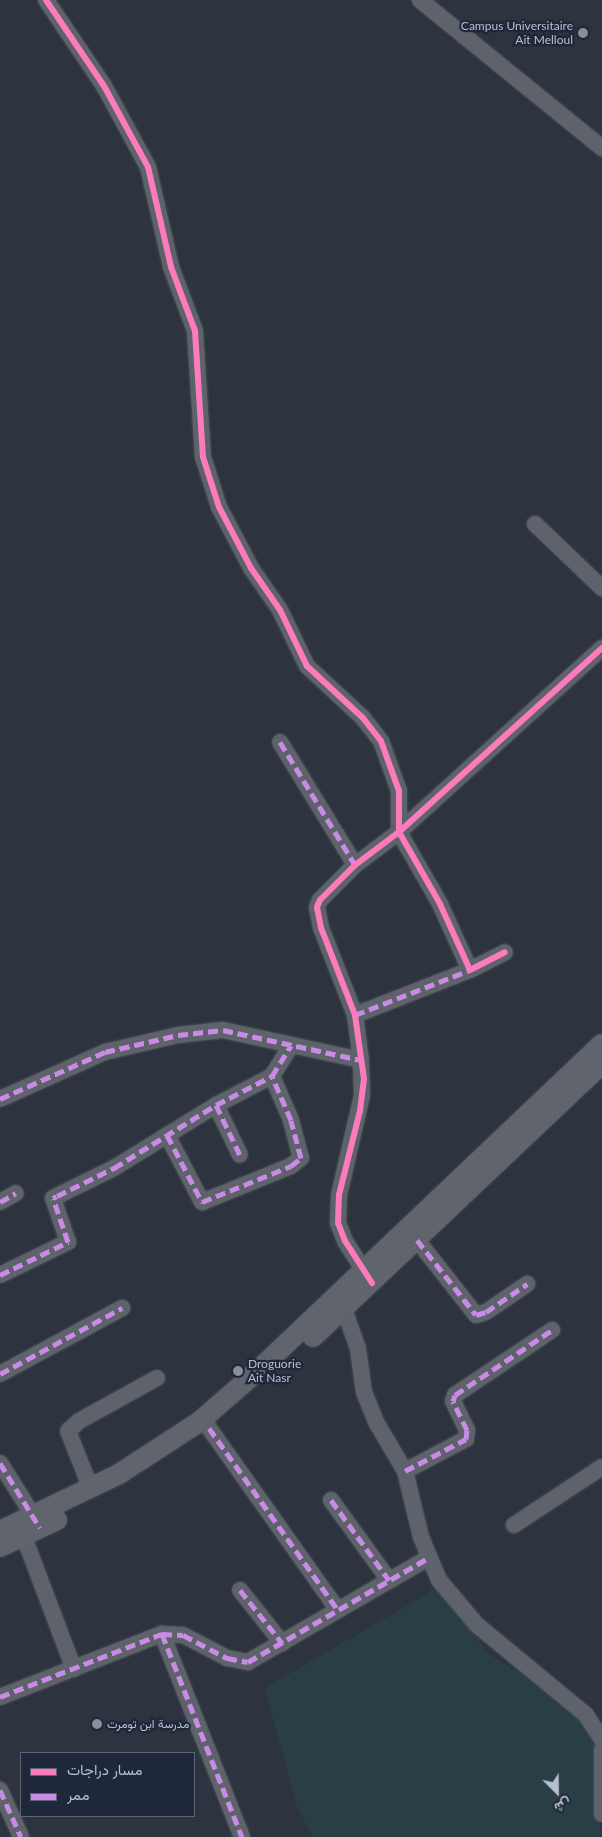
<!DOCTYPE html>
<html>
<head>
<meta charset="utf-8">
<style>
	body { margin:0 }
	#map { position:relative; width:602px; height:1837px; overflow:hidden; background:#2d333f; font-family:Lato,Vazirmatn,sans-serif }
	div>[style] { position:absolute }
	.green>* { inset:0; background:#293f45 }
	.roads { filter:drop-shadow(0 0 1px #4a4e57) drop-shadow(0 0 1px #4a4e57) }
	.minor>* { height:16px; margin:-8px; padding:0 8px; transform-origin:8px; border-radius:8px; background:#5e626b }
	.major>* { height:20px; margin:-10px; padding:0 10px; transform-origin:10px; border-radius:10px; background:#60656d }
	.quiet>* { height:5px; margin-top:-2.5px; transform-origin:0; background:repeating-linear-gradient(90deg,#ca8be6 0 10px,transparent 0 15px) }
	.cycleway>* { height:6px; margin:-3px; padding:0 3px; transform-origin:3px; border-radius:3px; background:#fd7abc }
	.dots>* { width:14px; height:14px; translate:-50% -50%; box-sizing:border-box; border:2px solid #1f283a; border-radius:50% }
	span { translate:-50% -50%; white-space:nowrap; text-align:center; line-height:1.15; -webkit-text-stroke:4.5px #1f283a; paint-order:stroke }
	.poi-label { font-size:12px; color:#b8bfce }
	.right { translate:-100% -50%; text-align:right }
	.left { translate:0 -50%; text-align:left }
	.legend { position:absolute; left:20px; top:1752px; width:175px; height:65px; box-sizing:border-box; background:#1f283a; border:1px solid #5c6475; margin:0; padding:6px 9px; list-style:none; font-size:15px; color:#b8bfce }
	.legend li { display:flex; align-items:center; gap:10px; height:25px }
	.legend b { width:25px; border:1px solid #5c6475 }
	.north { position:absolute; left:532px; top:1767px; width:50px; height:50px; -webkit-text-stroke:4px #1f283a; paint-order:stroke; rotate:157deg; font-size:14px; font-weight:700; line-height:20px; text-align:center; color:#b8bfce }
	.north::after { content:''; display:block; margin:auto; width:18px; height:22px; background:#b8bfce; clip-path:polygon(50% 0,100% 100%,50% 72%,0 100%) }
</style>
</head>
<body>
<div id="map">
	<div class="green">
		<div style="clip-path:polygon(442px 1585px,488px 1654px,541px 1685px,582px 1722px,600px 1755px,600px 1837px,312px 1837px,297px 1807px,265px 1688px)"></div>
	</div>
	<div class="roads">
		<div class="minor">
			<div style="left:46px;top:0;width:104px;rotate:56deg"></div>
			<div style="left:104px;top:86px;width:92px;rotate:61.5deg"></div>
			<div style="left:148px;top:167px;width:103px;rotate:77deg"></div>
			<div style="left:171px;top:267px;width:68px;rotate:69.4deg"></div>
			<div style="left:195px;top:331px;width:126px;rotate:86.4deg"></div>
			<div style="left:203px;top:457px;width:52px;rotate:72.3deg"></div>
			<div style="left:219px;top:507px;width:69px;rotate:62.3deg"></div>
			<div style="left:251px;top:568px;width:51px;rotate:55.4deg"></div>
			<div style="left:280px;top:610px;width:62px;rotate:64.3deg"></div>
			<div style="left:307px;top:666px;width:76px;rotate:42.9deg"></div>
			<div style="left:363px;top:718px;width:29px;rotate:52deg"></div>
			<div style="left:381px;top:741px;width:53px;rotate:70.2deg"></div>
			<div style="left:399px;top:791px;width:41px;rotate:90deg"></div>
			<div style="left:399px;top:832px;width:83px;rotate:60.3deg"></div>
			<div style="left:440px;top:904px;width:72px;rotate:65.6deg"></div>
			<div style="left:470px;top:970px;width:39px;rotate:-27deg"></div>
			<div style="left:420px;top:0;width:235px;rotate:39.1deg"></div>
			<div style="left:535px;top:524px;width:93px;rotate:43.7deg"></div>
			<div style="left:280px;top:742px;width:144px;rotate:58.6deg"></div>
			<div style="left:355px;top:1015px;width:123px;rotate:-21.4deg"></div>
			<div style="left:0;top:1099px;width:115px;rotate:-24.1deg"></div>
			<div style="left:105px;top:1052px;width:75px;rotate:-13.1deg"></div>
			<div style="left:178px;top:1035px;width:45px;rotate:-6.3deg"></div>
			<div style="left:223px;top:1030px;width:141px;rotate:12.3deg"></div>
			<div style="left:216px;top:1105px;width:55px;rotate:64.4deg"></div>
			<div style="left:167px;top:1135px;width:76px;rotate:62.4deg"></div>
			<div style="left:202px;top:1202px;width:96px;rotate:-22deg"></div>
			<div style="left:291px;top:1166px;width:13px;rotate:-39deg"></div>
			<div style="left:301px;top:1158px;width:39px;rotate:-105deg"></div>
			<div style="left:291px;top:1120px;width:48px;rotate:-113.4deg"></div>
			<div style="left:0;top:1202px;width:18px;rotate:-29deg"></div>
			<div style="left:417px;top:1240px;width:95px;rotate:51.8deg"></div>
			<div style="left:476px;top:1315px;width:10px;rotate:-17deg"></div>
			<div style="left:486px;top:1312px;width:50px;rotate:-34.3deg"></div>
			<div style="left:0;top:1275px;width:76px;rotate:-25.9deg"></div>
			<div style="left:68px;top:1242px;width:46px;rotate:-108.8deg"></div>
			<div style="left:53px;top:1198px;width:4px;rotate:-27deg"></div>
			<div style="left:57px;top:1196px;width:64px;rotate:-26.2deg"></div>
			<div style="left:114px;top:1168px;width:120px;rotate:-31.7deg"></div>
			<div style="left:216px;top:1105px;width:63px;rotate:-27.4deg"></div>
			<div style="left:272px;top:1076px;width:36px;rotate:-58deg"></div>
			<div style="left:369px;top:1279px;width:45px;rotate:-122.3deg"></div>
			<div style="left:345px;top:1241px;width:19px;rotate:-111deg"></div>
			<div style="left:338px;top:1223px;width:28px;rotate:-88deg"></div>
			<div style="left:339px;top:1195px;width:103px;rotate:-77deg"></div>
			<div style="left:362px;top:1095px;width:35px;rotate:-92deg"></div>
			<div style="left:361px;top:1060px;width:45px;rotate:-97.6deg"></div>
			<div style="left:355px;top:1015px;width:93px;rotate:-111.3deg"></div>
			<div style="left:321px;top:928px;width:21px;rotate:-101deg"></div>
			<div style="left:317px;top:907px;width:8px;rotate:-67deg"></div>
			<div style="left:320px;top:900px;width:49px;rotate:-45deg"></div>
			<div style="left:355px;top:865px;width:55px;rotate:-36.9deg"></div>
			<div style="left:399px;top:832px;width:274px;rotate:-42.2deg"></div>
			<div style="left:340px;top:1297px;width:55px;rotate:70.9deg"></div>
			<div style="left:358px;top:1349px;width:43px;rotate:82.1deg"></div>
			<div style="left:364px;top:1392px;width:32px;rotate:68deg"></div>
			<div style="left:376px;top:1422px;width:57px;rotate:59.4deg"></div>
			<div style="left:405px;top:1471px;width:68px;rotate:76.4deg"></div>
			<div style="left:421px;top:1537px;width:47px;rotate:67.3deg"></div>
			<div style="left:439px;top:1580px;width:59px;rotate:49.8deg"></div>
			<div style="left:477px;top:1625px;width:141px;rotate:39.5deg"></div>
			<div style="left:586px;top:1715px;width:30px;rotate:57deg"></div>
			<div style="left:0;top:1374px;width:139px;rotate:-28.4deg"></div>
			<div style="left:209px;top:1428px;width:223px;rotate:54.7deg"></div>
			<div style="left:0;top:1463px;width:73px;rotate:57.8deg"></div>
			<div style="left:405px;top:1471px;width:69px;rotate:-27.7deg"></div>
			<div style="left:466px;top:1439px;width:9px;rotate:-84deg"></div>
			<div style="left:467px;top:1430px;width:32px;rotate:-116deg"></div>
			<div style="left:453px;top:1401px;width:6px;rotate:-72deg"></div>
			<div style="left:455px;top:1395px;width:117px;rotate:-33.8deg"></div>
			<div style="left:91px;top:1489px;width:62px;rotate:-111.6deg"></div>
			<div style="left:68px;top:1431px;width:15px;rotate:-42deg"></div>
			<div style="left:79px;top:1421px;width:89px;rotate:-28.9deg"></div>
			<div style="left:331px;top:1500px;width:99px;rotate:54.1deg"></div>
			<div style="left:514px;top:1525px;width:105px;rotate:-33.4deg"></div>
			<div style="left:24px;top:1537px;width:141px;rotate:69.3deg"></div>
			<div style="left:240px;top:1590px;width:68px;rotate:51.6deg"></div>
			<div style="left:162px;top:1634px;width:218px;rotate:68.5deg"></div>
			<div style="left:0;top:1697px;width:174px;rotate:-21.3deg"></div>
			<div style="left:162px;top:1634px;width:21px;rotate:3deg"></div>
			<div style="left:183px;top:1635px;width:50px;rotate:27.6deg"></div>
			<div style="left:227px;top:1658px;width:21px;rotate:11deg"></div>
			<div style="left:248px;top:1662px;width:208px;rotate:-30deg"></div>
			<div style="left:602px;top:1750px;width:64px;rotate:90deg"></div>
			<div style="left:0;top:1790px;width:51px;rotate:65.9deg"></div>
		</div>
		<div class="major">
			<div style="left:313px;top:1337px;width:398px;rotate:-43.4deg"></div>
			<div style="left:0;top:1531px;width:132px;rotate:-25.6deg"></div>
			<div style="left:119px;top:1474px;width:95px;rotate:-33deg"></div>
			<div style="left:199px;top:1422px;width:70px;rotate:-41deg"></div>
			<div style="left:252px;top:1376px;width:482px;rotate:-43.5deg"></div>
			<div style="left:0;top:1547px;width:63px;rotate:-25.3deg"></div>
		</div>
	</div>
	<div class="quiet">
		<div style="left:280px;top:742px;width:144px;rotate:58.6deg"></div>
		<div style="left:355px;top:1015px;width:123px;rotate:-21.4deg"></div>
		<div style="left:0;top:1099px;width:115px;rotate:-24.1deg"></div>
		<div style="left:105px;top:1052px;width:75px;rotate:-13.1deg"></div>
		<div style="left:178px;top:1035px;width:45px;rotate:-6.3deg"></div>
		<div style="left:223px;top:1030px;width:141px;rotate:12.3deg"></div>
		<div style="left:216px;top:1105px;width:55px;rotate:64.4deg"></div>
		<div style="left:167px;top:1135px;width:76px;rotate:62.4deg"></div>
		<div style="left:202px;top:1202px;width:96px;rotate:-22deg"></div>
		<div style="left:291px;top:1166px;width:13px;rotate:-39deg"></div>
		<div style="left:301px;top:1158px;width:39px;rotate:-105deg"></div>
		<div style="left:291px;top:1120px;width:48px;rotate:-113.4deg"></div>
		<div style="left:0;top:1202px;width:18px;rotate:-29deg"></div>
		<div style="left:417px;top:1240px;width:95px;rotate:51.8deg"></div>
		<div style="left:476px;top:1315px;width:10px;rotate:-17deg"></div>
		<div style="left:486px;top:1312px;width:50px;rotate:-34.3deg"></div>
		<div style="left:0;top:1275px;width:76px;rotate:-25.9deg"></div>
		<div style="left:68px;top:1242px;width:46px;rotate:-108.8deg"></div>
		<div style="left:53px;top:1198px;width:4px;rotate:-27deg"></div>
		<div style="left:57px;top:1196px;width:64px;rotate:-26.2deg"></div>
		<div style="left:114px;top:1168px;width:120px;rotate:-31.7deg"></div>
		<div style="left:216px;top:1105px;width:63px;rotate:-27.4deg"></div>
		<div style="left:272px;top:1076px;width:36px;rotate:-58deg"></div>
		<div style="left:0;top:1374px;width:139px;rotate:-28.4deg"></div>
		<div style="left:209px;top:1428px;width:223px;rotate:54.7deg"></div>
		<div style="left:0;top:1463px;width:76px;rotate:58.4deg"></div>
		<div style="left:405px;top:1471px;width:69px;rotate:-27.7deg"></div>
		<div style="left:466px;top:1439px;width:9px;rotate:-84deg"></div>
		<div style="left:467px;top:1430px;width:32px;rotate:-116deg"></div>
		<div style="left:453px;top:1401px;width:6px;rotate:-72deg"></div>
		<div style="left:455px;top:1395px;width:117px;rotate:-33.8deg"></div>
		<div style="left:331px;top:1500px;width:99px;rotate:54.1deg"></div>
		<div style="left:240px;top:1590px;width:68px;rotate:51.6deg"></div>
		<div style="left:162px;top:1634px;width:218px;rotate:68.5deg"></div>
		<div style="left:0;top:1697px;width:174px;rotate:-21.3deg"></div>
		<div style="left:162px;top:1634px;width:21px;rotate:3deg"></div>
		<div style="left:183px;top:1635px;width:50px;rotate:27.6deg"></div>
		<div style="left:227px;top:1658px;width:21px;rotate:11deg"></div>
		<div style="left:248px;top:1662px;width:208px;rotate:-30deg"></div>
		<div style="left:0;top:1790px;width:51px;rotate:65.9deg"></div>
	</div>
	<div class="cycleway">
		<div style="left:46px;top:0;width:104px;rotate:56deg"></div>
		<div style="left:104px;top:86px;width:92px;rotate:61.5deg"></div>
		<div style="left:148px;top:167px;width:103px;rotate:77deg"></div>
		<div style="left:171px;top:267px;width:68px;rotate:69.4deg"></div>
		<div style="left:195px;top:331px;width:126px;rotate:86.4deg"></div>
		<div style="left:203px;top:457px;width:52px;rotate:72.3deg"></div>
		<div style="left:219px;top:507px;width:69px;rotate:62.3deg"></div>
		<div style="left:251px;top:568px;width:51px;rotate:55.4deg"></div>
		<div style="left:280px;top:610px;width:62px;rotate:64.3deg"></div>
		<div style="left:307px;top:666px;width:76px;rotate:42.9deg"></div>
		<div style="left:363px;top:718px;width:29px;rotate:52deg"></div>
		<div style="left:381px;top:741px;width:53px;rotate:70.2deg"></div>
		<div style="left:399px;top:791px;width:41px;rotate:90deg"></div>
		<div style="left:399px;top:832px;width:83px;rotate:60.3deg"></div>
		<div style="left:440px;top:904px;width:72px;rotate:65.6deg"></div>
		<div style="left:470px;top:970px;width:39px;rotate:-27deg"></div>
		<div style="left:372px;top:1283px;width:50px;rotate:-122.7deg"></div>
		<div style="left:345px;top:1241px;width:19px;rotate:-111deg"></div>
		<div style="left:338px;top:1223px;width:28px;rotate:-88deg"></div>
		<div style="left:339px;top:1195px;width:87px;rotate:-76deg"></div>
		<div style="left:360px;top:1111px;width:32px;rotate:-83deg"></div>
		<div style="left:364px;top:1079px;width:65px;rotate:-98deg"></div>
		<div style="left:355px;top:1015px;width:93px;rotate:-111.3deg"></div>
		<div style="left:321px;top:928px;width:21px;rotate:-101deg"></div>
		<div style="left:317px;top:907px;width:8px;rotate:-67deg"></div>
		<div style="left:320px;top:900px;width:49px;rotate:-45deg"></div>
		<div style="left:355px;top:865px;width:55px;rotate:-36.9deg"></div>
		<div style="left:399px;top:832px;width:274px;rotate:-42.2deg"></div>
	</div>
	<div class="dots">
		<div style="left:583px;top:33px;background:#878e9c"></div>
		<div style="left:238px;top:1371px;background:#878e9c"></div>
		<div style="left:97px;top:1724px;background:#878e9c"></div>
	</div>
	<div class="poi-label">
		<span class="right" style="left:573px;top:33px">Campus Universitaire<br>Ait Melloul</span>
		<span class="left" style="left:248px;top:1371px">Droguorie<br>Ait Nasr</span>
		<span class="left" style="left:107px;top:1724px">مدرسة ابن تومرت</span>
	</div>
	<ul class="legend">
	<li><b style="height:6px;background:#fd7abc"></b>مسار دراجات</li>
	<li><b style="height:6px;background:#ca8be6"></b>ممر</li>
	</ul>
	<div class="north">ش</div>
</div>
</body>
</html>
